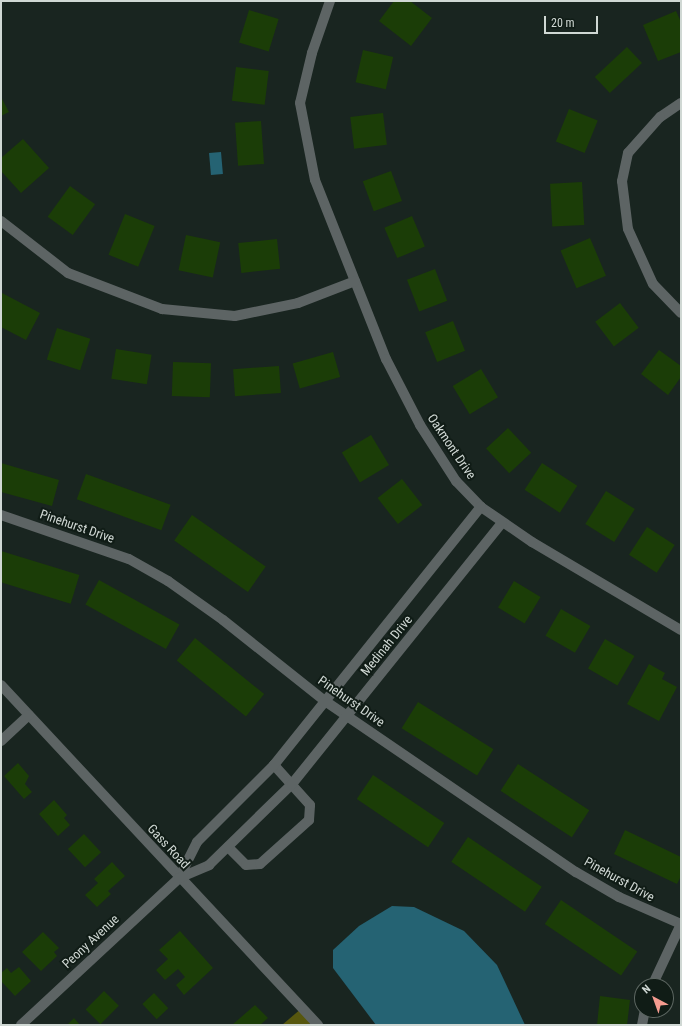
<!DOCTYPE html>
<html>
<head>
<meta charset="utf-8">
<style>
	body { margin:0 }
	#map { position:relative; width:682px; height:1026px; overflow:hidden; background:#192520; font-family:"Roboto Condensed",sans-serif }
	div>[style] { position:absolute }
	.forest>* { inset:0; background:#57570e }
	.water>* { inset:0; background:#256373; transform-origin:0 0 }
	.building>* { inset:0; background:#1b3d07; transform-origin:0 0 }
	.minor>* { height:10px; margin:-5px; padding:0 5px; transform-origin:5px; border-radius:5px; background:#5d6464 }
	span { translate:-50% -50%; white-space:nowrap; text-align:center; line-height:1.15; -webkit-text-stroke:4px #101c16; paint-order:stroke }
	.street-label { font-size:13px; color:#d0d8d4 }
	.frame { position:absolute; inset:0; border:2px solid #d0d8d4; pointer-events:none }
	.north { position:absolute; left:634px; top:978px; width:40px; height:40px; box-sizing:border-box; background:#101c16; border:1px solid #5d6762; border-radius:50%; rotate:319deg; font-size:11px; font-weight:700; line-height:16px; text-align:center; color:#d0d8d4 }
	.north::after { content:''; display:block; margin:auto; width:14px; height:18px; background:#f59c90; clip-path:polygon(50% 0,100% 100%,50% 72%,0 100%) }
	.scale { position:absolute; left:544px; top:16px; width:54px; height:18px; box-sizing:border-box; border:2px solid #d0d8d4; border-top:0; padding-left:5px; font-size:12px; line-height:14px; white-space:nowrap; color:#d0d8d4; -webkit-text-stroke:3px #101c16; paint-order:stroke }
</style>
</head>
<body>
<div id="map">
	<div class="forest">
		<div style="clip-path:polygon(302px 1008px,318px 1025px,282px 1025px)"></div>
	</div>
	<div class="water">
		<div style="left:221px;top:152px;width:22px;height:12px;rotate:85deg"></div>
		<div style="clip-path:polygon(392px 906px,414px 907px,464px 931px,497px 965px,525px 1025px,376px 1025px,333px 968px,333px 950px,359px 926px)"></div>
	</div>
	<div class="building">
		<div style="clip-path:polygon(394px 1px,410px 1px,432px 18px,411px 46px,379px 21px)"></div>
		<div style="left:249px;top:10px;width:31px;height:34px;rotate:17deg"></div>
		<div style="clip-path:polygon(676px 11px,681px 22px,681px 52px,658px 61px,643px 25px)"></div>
		<div style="left:627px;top:47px;width:22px;height:44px;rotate:47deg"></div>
		<div style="left:363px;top:50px;width:31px;height:33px;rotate:13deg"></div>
		<div style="left:236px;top:67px;width:33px;height:34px;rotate:7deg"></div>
		<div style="clip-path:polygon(1px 97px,9px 112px,1px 116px)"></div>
		<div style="left:569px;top:109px;width:31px;height:35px;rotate:22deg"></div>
		<div style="left:383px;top:113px;width:32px;height:33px;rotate:83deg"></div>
		<div style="left:261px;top:121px;width:43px;height:26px;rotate:86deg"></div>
		<div style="clip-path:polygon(23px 139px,49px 168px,21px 193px,1px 171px,1px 158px)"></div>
		<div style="left:391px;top:171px;width:32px;height:30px;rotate:70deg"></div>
		<div style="left:582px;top:182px;width:43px;height:32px;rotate:87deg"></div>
		<div style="left:70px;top:186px;width:31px;height:38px;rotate:36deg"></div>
		<div style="left:125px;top:214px;width:32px;height:44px;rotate:22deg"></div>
		<div style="left:412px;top:216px;width:33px;height:30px;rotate:67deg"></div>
		<div style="left:186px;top:235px;width:35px;height:36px;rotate:12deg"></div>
		<div style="left:590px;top:238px;width:41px;height:32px;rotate:67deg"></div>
		<div style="left:277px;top:239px;width:30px;height:39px;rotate:84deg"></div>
		<div style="left:435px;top:269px;width:34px;height:30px;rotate:69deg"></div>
		<div style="clip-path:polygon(2px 293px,40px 313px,26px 340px,1px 327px)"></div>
		<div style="left:620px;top:303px;width:31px;height:31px;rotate:53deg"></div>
		<div style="left:453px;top:321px;width:32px;height:30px;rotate:68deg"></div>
		<div style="left:57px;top:328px;width:35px;height:33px;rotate:18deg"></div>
		<div style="left:116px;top:349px;width:36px;height:30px;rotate:9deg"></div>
		<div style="clip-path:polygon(659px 350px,681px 366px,681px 377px,668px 395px,641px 374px)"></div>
		<div style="left:333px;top:352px;width:26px;height:42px;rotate:74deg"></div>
		<div style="left:173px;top:362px;width:38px;height:34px;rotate:2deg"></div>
		<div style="left:279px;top:366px;width:27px;height:46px;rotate:86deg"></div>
		<div style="left:481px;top:369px;width:33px;height:33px;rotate:59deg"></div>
		<div style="left:508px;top:428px;width:34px;height:30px;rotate:47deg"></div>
		<div style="left:371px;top:435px;width:35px;height:34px;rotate:59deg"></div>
		<div style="clip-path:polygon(1px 463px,59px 480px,52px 506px,1px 492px)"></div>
		<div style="left:542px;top:463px;width:42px;height:32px;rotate:33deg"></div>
		<div style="left:86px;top:474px;width:90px;height:27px;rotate:20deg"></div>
		<div style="left:402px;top:479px;width:33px;height:31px;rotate:52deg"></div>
		<div style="left:606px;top:491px;width:34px;height:39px;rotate:32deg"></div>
		<div style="left:192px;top:515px;width:90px;height:31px;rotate:35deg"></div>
		<div style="left:647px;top:527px;width:33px;height:33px;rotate:33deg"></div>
		<div style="left:1px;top:551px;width:82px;height:30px;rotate:17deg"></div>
		<div style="left:99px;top:580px;width:92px;height:28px;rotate:29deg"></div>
		<div style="left:514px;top:581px;width:31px;height:31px;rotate:31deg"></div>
		<div style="left:561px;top:609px;width:34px;height:31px;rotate:30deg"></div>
		<div style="left:195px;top:638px;width:89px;height:29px;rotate:39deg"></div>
		<div style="left:605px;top:639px;width:34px;height:34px;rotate:30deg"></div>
		<div style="clip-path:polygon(649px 664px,665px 673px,662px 679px,677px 687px,659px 721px,627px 704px)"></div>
		<div style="left:418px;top:702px;width:89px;height:31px;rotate:32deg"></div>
		<div style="clip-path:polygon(18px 763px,29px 776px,25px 784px,32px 792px,24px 799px,4px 776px)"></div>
		<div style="left:518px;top:764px;width:85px;height:32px;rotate:33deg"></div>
		<div style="left:373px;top:775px;width:86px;height:29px;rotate:34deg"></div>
		<div style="clip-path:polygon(54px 800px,67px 815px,64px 818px,70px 825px,58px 836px,39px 814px)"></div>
		<div style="clip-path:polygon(625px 830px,681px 857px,681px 876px,677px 884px,614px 854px)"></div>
		<div style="left:84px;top:834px;width:25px;height:22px;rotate:47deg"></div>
		<div style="left:468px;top:837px;width:89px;height:30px;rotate:34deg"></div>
		<div style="clip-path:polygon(112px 862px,125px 876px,108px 891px,111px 894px,97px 907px,85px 895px,98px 883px,94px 879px)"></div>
		<div style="left:561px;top:900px;width:92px;height:29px;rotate:34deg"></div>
		<div style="clip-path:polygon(180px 931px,213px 968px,184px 995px,176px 985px,185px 977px,178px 969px,165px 980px,156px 970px,168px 959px,159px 950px)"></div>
		<div style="clip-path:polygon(43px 932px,59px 948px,54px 952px,57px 956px,41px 971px,22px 952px)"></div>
		<div style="clip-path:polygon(19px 967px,31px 981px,15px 996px,1px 981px,1px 973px,7px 968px,11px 973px)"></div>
		<div style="left:104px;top:991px;width:21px;height:26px;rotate:45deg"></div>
		<div style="left:154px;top:993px;width:21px;height:16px;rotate:47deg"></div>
		<div style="clip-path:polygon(600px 996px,630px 1000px,627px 1025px,597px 1025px)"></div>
		<div style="clip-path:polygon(255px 1005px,268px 1018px,260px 1025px,232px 1025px)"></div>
		<div style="clip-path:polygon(74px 1018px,80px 1025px,67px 1025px)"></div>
	</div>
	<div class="minor">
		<div style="left:330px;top:1px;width:55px;rotate:109.1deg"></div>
		<div style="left:312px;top:53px;width:51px;rotate:103.5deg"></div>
		<div style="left:300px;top:103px;width:78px;rotate:79deg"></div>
		<div style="left:315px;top:180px;width:193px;rotate:68.4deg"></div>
		<div style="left:386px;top:359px;width:74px;rotate:62.7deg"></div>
		<div style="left:420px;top:425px;width:67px;rotate:57.3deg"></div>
		<div style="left:456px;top:481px;width:36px;rotate:46deg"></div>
		<div style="left:481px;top:507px;width:62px;rotate:34.5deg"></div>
		<div style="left:532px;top:542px;width:173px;rotate:30.6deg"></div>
		<div style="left:681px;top:103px;width:25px;rotate:146deg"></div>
		<div style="left:660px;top:117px;width:48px;rotate:131.6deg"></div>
		<div style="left:628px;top:153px;width:29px;rotate:102deg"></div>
		<div style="left:622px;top:181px;width:48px;rotate:82.9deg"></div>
		<div style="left:628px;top:229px;width:60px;rotate:65.6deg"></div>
		<div style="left:653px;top:284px;width:40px;rotate:46deg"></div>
		<div style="left:1px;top:221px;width:85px;rotate:37.8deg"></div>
		<div style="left:68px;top:273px;width:101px;rotate:21deg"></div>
		<div style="left:162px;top:309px;width:73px;rotate:5.5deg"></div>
		<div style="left:235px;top:316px;width:64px;rotate:-11.7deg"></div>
		<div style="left:298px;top:303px;width:61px;rotate:-21.1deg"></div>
		<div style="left:1px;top:515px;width:135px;rotate:19deg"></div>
		<div style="left:129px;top:559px;width:45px;rotate:29.4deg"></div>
		<div style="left:168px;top:581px;width:67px;rotate:35.3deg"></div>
		<div style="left:223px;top:620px;width:130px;rotate:38.5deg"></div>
		<div style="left:325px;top:701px;width:304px;rotate:34.3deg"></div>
		<div style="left:576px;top:872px;width:50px;rotate:30.2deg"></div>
		<div style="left:619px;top:897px;width:68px;rotate:23.5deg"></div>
		<div style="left:1px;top:685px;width:465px;rotate:47deg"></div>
		<div style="left:1px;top:741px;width:38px;rotate:-43deg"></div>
		<div style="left:228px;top:847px;width:25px;rotate:45deg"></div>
		<div style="left:246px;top:865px;width:14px;rotate:-4deg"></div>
		<div style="left:260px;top:864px;width:66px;rotate:-41.9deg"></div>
		<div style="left:309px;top:820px;width:15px;rotate:-86deg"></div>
		<div style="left:310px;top:805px;width:54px;rotate:-132deg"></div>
		<div style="left:179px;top:878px;width:40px;rotate:-63.4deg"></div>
		<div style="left:197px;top:842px;width:109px;rotate:-45deg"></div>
		<div style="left:274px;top:765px;width:331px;rotate:-51.3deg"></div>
		<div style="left:652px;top:986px;width:68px;rotate:-64.9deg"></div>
		<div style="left:21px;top:1025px;width:216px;rotate:-42.9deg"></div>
		<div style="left:179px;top:878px;width:33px;rotate:-23deg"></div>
		<div style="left:209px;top:865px;width:116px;rotate:-44.3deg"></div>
		<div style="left:292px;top:784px;width:335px;rotate:-51.2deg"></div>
		<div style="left:642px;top:1025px;width:15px;rotate:-79deg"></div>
	</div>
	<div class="street-label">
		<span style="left:451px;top:447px;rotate:56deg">Oakmont Drive</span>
		<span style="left:77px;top:527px;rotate:19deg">Pinehurst Drive</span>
		<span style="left:387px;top:646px;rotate:-51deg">Medinah Drive</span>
		<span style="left:351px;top:702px;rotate:35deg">Pinehurst Drive</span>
		<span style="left:168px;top:847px;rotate:47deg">Gass Road</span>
		<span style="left:619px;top:880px;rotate:29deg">Pinehurst Drive</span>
		<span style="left:91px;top:942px;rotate:-43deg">Peony Avenue</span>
	</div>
	<div class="frame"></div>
	<div class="north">N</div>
	<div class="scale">20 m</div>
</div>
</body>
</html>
